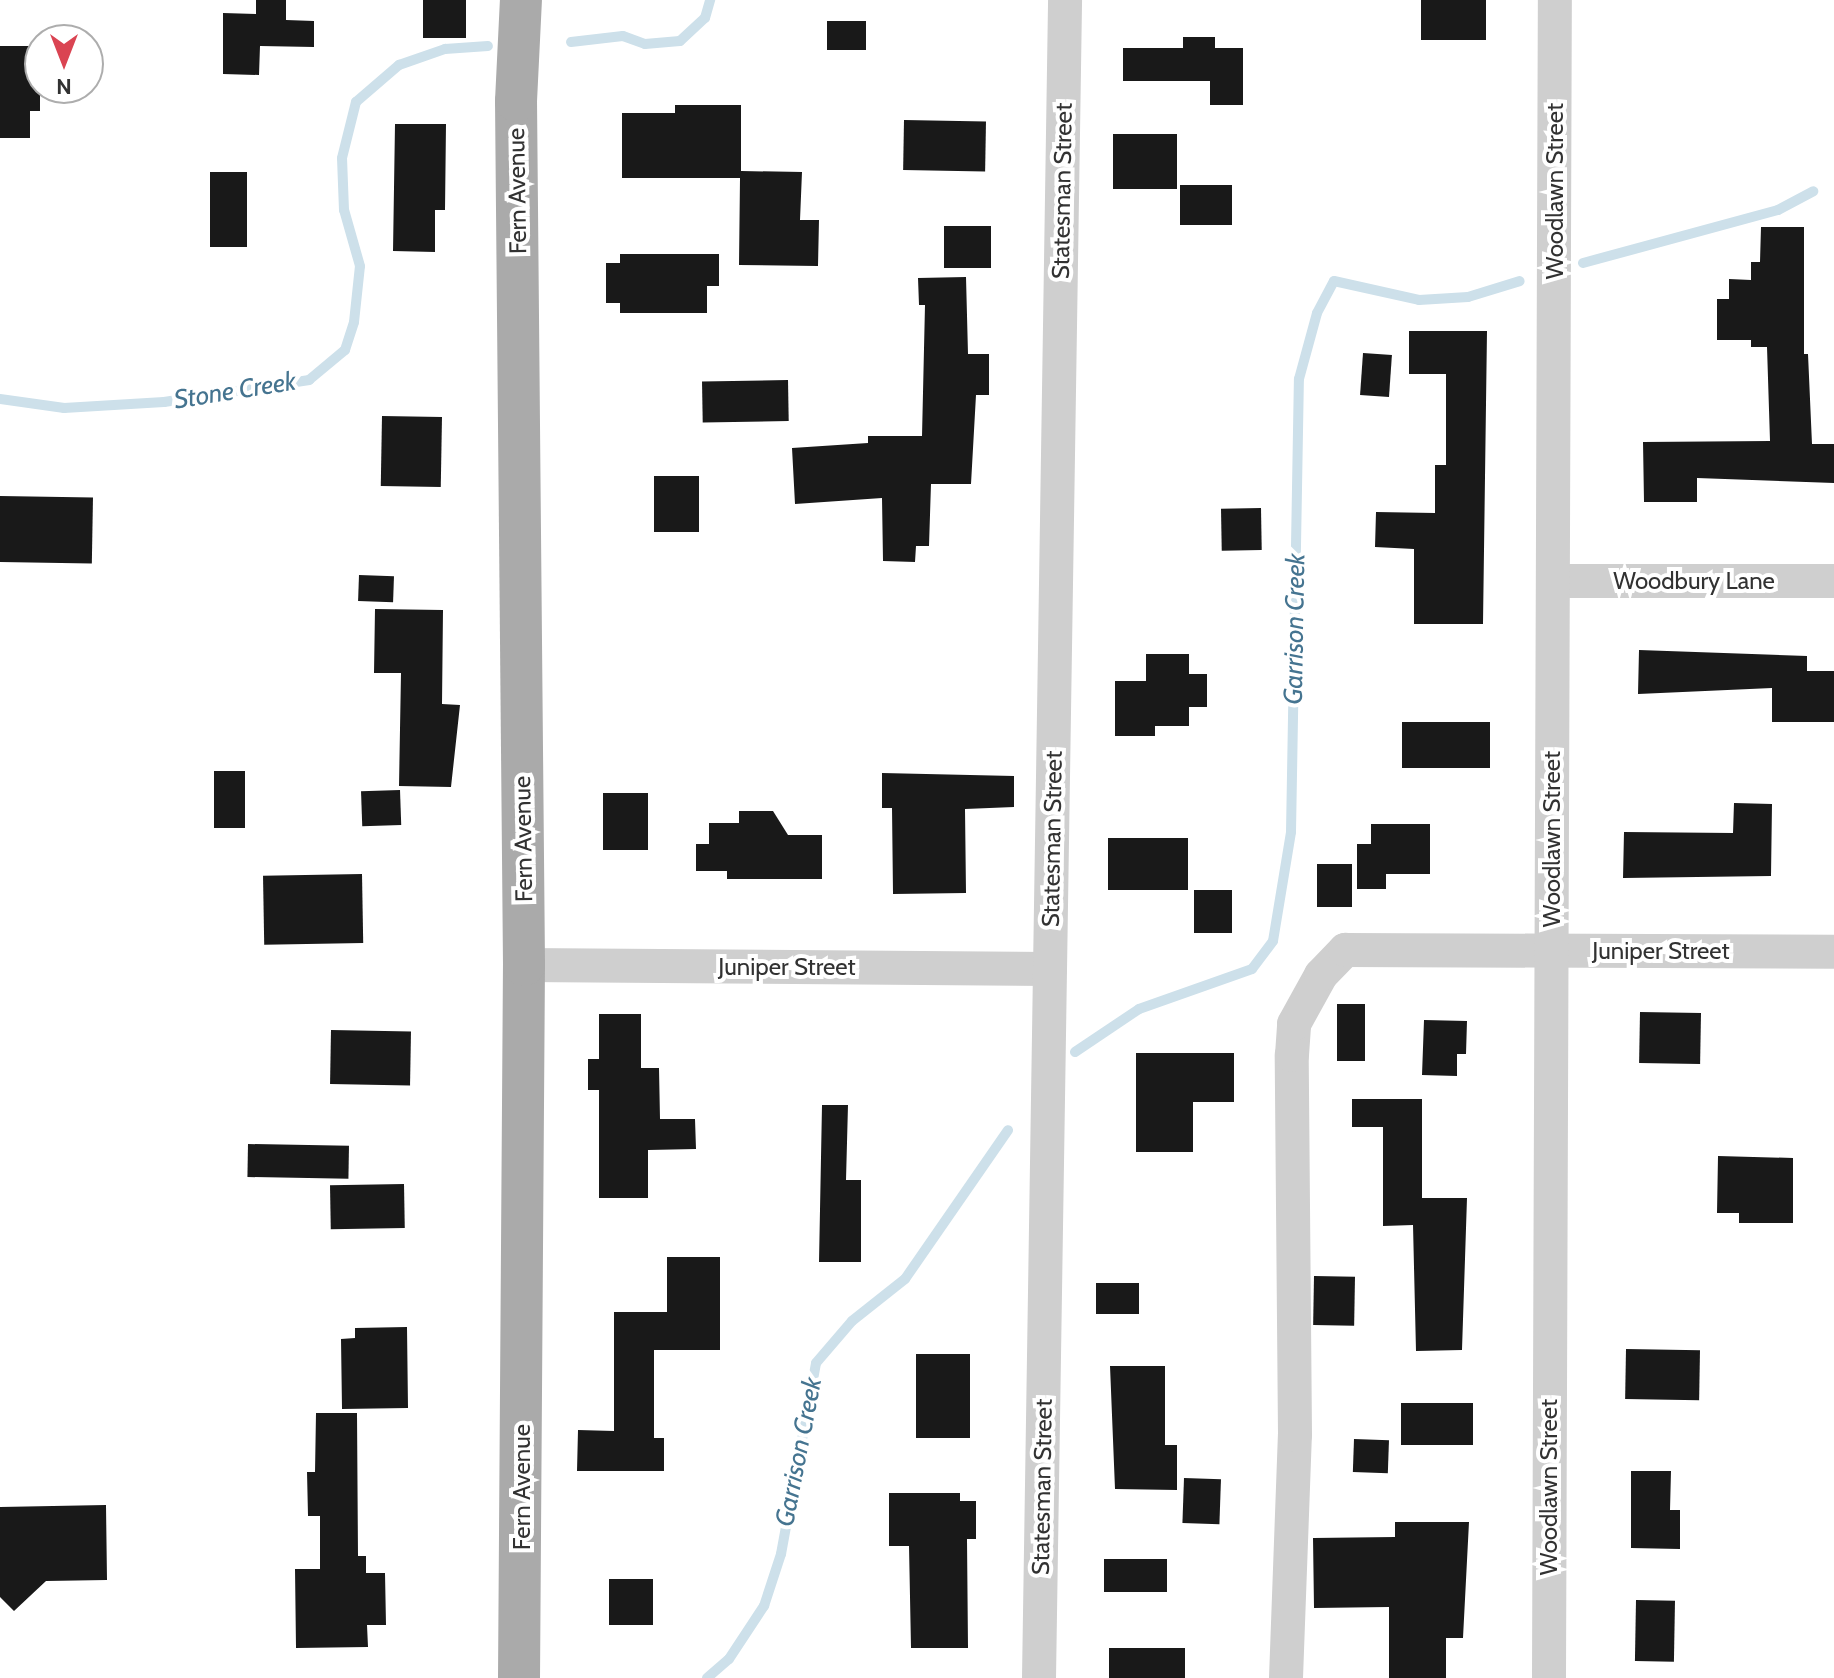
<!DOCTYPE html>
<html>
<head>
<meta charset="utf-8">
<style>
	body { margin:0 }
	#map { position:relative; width:1834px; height:1678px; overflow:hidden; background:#fff; font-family:Cabin,sans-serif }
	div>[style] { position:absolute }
	.stream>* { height:10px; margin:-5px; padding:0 5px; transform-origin:5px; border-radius:5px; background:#cde0ea }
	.building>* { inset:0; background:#191919; transform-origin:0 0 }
	.minor>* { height:34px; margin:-17px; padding:0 17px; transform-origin:17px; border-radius:17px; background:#cfcfcf }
	.major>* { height:42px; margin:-21px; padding:0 21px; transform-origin:21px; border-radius:21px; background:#aaa }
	span { translate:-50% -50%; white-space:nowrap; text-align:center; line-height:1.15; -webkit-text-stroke:8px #fff; paint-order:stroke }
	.street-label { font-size:24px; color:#323232 }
	.water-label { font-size:26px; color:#457490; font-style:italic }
	.north { position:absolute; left:24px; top:24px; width:80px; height:80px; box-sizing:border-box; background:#fff; border:2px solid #adadad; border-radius:50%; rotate:180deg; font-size:22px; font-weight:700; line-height:32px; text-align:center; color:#323232 }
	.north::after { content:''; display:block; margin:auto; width:28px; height:36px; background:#da4452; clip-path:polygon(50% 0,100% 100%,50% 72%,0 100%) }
</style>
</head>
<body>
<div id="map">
	<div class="stream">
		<div style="left:571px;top:42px;width:52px;rotate:-6.6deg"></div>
		<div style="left:623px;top:36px;width:23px;rotate:20deg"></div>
		<div style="left:645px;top:44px;width:35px;rotate:-5deg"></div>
		<div style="left:680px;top:41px;width:34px;rotate:-43deg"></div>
		<div style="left:705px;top:18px;width:19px;rotate:-74deg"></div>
		<div style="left:1583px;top:263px;width:202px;rotate:-15.2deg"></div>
		<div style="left:1778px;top:210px;width:40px;rotate:-28deg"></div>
		<div style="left:0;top:399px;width:65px;rotate:8deg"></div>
		<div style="left:64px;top:408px;width:100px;rotate:-3.4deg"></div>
		<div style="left:164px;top:402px;width:147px;rotate:-8.6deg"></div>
		<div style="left:309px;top:380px;width:47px;rotate:-39.8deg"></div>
		<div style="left:345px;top:350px;width:29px;rotate:-72deg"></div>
		<div style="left:354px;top:322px;width:56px;rotate:-83.9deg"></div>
		<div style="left:360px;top:266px;width:58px;rotate:-105.9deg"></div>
		<div style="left:344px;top:210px;width:52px;rotate:-92.2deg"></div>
		<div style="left:342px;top:158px;width:58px;rotate:-76deg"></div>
		<div style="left:356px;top:102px;width:57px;rotate:-40.7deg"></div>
		<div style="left:399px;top:65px;width:49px;rotate:-19.2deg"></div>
		<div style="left:445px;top:49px;width:43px;rotate:-4deg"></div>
		<div style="left:1075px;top:1052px;width:77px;rotate:-33.9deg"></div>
		<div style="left:1139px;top:1009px;width:120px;rotate:-19.5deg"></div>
		<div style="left:1252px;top:969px;width:35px;rotate:-53deg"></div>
		<div style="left:1273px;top:941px;width:110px;rotate:-80.6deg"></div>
		<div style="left:1291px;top:832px;width:453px;rotate:-89deg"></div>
		<div style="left:1299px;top:379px;width:68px;rotate:-74.7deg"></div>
		<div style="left:1317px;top:313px;width:36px;rotate:-62deg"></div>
		<div style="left:1334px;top:281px;width:87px;rotate:12.6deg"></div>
		<div style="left:1419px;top:300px;width:49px;rotate:-3.5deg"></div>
		<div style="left:1468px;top:297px;width:54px;rotate:-17.1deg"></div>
		<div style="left:707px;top:1678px;width:29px;rotate:-41deg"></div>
		<div style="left:729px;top:1659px;width:64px;rotate:-56.6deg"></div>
		<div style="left:764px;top:1606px;width:55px;rotate:-71.9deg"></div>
		<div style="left:781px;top:1554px;width:194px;rotate:-79.6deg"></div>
		<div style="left:816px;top:1363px;width:55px;rotate:-49.4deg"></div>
		<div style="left:852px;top:1321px;width:68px;rotate:-38.4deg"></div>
		<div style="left:905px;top:1279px;width:181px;rotate:-55.3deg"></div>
	</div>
	<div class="building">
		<div style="clip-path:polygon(256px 0,286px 0,286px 20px,314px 21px,314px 47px,260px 46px,259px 75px,223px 74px,223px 13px,256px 14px)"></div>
		<div style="left:423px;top:0;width:43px;height:38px"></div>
		<div style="left:1421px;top:0;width:65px;height:40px"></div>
		<div style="left:827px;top:21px;width:39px;height:29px"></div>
		<div style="clip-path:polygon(1183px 37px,1215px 37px,1215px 48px,1243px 48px,1243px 105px,1210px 105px,1210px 81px,1123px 81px,1123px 48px,1183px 48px)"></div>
		<div style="clip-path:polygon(0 46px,40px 46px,40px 111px,30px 111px,30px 138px,0 138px)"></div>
		<div style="clip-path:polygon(675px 105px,741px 105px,741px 171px,802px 172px,800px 220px,819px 220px,818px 266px,739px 265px,740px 178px,622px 178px,622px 113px,675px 113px)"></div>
		<div style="left:904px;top:120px;width:82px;height:50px;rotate:1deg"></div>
		<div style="clip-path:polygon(395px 124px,446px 124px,445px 210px,435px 210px,435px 252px,393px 251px)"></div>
		<div style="left:1113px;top:134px;width:64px;height:55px"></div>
		<div style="left:210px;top:172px;width:37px;height:75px"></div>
		<div style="left:1180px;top:185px;width:52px;height:40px"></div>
		<div style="left:944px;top:226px;width:47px;height:42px"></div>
		<div style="clip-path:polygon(1761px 227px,1804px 227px,1804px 354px,1808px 354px,1812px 444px,1834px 444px,1834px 483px,1697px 478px,1697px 502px,1644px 502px,1643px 442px,1770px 441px,1767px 347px,1751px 347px,1751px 340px,1717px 340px,1717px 299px,1729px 299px,1729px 279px,1751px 280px,1751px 262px,1760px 262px)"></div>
		<div style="clip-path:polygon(620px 254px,719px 254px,719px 286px,707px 286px,707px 313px,620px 313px,620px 303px,606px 303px,606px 263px,620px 263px)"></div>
		<div style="clip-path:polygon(966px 277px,968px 354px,989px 354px,989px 395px,976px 395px,971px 484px,931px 484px,929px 546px,916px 546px,915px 562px,883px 561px,882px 498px,795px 504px,792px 448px,868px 443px,868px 436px,922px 436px,925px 305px,919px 305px,918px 278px)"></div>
		<div style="clip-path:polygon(1409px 331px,1487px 331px,1483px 624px,1414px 624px,1414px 549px,1375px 547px,1376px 512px,1435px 513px,1435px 465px,1446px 465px,1446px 374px,1409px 374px)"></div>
		<div style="left:1363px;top:353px;width:29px;height:42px;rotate:4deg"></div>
		<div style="left:788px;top:380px;width:41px;height:86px;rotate:89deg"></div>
		<div style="left:382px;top:416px;width:60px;height:70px;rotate:1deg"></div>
		<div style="left:654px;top:476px;width:45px;height:56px"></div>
		<div style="left:0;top:496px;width:93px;height:66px;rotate:1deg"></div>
		<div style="left:1261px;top:508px;width:42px;height:40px;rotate:89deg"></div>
		<div style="left:359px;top:575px;width:35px;height:26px;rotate:2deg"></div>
		<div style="clip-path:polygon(375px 609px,443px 610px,442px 704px,460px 705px,451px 787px,399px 786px,401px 673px,374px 673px)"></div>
		<div style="clip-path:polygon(1639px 650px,1807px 656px,1807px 671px,1834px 671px,1834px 722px,1772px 722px,1772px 688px,1638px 694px)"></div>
		<div style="clip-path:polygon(1146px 654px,1189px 654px,1189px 674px,1207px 674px,1207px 707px,1189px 707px,1189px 726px,1155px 726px,1155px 736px,1115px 736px,1115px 681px,1146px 681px)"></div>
		<div style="left:1402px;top:722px;width:88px;height:46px"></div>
		<div style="left:214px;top:771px;width:31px;height:57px"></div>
		<div style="clip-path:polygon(882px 773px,1014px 776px,1014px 807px,965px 809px,966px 893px,893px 894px,892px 808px,882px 808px)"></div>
		<div style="left:400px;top:790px;width:35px;height:39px;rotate:88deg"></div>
		<div style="left:603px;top:793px;width:45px;height:57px"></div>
		<div style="clip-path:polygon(1734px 803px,1772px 804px,1771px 876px,1623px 878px,1624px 832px,1733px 833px)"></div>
		<div style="clip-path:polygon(739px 811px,773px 811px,788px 835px,822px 835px,822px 879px,727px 879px,727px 871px,696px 871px,696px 844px,709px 844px,709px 823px,739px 823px)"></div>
		<div style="clip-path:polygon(1371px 824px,1430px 824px,1430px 874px,1386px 874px,1386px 889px,1357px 889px,1357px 844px,1371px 844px)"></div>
		<div style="left:1108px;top:838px;width:80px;height:52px"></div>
		<div style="left:1352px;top:864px;width:43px;height:35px;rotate:90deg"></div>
		<div style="left:362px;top:874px;width:69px;height:99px;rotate:89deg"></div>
		<div style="left:1194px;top:890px;width:38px;height:43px"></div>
		<div style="left:1337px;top:1004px;width:28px;height:57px"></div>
		<div style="left:1640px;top:1012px;width:61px;height:51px;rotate:1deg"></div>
		<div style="clip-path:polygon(599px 1014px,641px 1014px,641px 1068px,659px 1068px,660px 1119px,695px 1119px,696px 1149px,648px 1150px,648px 1198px,599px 1198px,599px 1090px,588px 1090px,588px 1059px,599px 1059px)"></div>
		<div style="clip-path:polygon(1424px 1020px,1467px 1021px,1466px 1054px,1457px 1054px,1457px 1076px,1422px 1075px)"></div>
		<div style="left:331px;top:1030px;width:80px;height:54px;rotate:1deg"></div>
		<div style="clip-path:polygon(1136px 1053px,1234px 1053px,1234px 1102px,1193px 1102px,1193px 1152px,1136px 1152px)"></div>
		<div style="clip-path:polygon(1352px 1099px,1422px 1099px,1422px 1198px,1467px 1198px,1462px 1350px,1416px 1351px,1413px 1225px,1383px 1226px,1383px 1127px,1352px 1127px)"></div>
		<div style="clip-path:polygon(822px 1105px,848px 1105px,846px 1180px,861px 1180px,861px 1262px,819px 1262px)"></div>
		<div style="left:248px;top:1144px;width:101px;height:33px;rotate:1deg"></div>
		<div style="clip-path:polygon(1718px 1156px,1793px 1158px,1793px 1223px,1739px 1223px,1739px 1213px,1717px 1213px)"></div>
		<div style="left:404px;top:1184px;width:44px;height:74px;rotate:89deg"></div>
		<div style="clip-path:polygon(667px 1257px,720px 1257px,720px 1350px,654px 1350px,654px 1438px,664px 1438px,664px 1471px,577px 1471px,578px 1430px,614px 1431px,614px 1312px,667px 1312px)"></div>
		<div style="left:1314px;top:1276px;width:41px;height:49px;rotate:1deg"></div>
		<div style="left:1096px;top:1283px;width:43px;height:31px"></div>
		<div style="clip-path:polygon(407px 1327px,408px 1408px,342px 1409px,341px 1339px,355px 1338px,355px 1328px)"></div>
		<div style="left:1626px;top:1349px;width:74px;height:50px;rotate:1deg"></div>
		<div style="left:916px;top:1354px;width:54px;height:84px"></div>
		<div style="clip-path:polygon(1110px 1366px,1165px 1366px,1165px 1445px,1177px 1445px,1177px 1490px,1115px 1489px)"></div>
		<div style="left:1401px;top:1403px;width:72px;height:42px"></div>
		<div style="clip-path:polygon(316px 1413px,357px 1413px,358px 1556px,366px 1556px,366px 1573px,385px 1573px,386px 1625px,367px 1625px,368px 1647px,296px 1648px,295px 1569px,320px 1569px,320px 1516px,308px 1516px,307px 1472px,315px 1472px)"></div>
		<div style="left:1354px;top:1439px;width:35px;height:33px;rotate:2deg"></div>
		<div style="clip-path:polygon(1631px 1471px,1671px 1471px,1670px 1510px,1680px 1510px,1680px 1549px,1631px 1548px)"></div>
		<div style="left:1184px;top:1478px;width:37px;height:45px;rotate:2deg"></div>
		<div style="clip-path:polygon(889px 1493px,960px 1493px,960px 1501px,976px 1501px,976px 1539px,967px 1539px,968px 1648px,911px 1648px,909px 1546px,889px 1546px)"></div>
		<div style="clip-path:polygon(106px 1505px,107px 1580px,46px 1581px,14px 1611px,0 1597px,0 1507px)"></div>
		<div style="clip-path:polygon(1395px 1522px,1469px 1522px,1463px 1638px,1446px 1638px,1446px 1678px,1389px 1678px,1389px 1607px,1314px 1608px,1313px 1538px,1395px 1537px)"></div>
		<div style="left:1104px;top:1559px;width:63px;height:33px"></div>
		<div style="left:609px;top:1579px;width:44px;height:46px"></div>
		<div style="left:1636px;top:1600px;width:39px;height:61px;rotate:1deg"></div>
		<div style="left:1109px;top:1648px;width:76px;height:30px"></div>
	</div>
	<div class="minor">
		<div style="left:1553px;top:581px;width:281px"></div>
		<div style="left:524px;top:965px;width:526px;rotate:0.44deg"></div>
		<div style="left:1039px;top:1678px;width:1678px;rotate:-89.11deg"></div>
		<div style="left:1286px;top:1678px;width:243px;rotate:-87.9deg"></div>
		<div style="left:1295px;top:1435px;width:380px;rotate:-90.5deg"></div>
		<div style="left:1292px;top:1055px;width:31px;rotate:-86deg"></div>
		<div style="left:1294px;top:1024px;width:56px;rotate:-61.1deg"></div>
		<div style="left:1321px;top:975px;width:35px;rotate:-46deg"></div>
		<div style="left:1345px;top:950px;width:489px;rotate:0.2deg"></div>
		<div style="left:1549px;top:1678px;width:1678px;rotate:-89.8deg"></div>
	</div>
	<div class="major">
		<div style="left:519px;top:1678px;width:713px;rotate:-89.6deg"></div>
		<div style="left:524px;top:965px;width:864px;rotate:-90.53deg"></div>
		<div style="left:516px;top:101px;width:101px;rotate:-87.2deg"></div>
	</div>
	<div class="street-label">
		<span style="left:517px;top:191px;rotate:-91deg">Fern Avenue</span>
		<span style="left:1062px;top:191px;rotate:-89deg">Statesman Street</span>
		<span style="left:1555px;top:191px;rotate:-90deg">Woodlawn Street</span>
		<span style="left:1694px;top:581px">Woodbury Lane</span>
		<span style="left:523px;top:839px;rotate:-91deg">Fern Avenue</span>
		<span style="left:1052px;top:839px;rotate:-89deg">Statesman Street</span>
		<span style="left:1552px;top:839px;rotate:-90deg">Woodlawn Street</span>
		<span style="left:1661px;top:951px">Juniper Street</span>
		<span style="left:787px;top:967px">Juniper Street</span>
		<span style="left:522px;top:1487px;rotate:-90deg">Fern Avenue</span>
		<span style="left:1042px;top:1487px;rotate:-89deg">Statesman Street</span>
		<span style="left:1549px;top:1487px;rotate:-90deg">Woodlawn Street</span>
	</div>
	<div class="water-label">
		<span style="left:235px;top:391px;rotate:-9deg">Stone Creek</span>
		<span style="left:1295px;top:629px;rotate:-89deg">Garrison Creek</span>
		<span style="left:799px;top:1452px;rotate:-79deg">Garrison Creek</span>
	</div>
	<div class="north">N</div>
</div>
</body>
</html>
